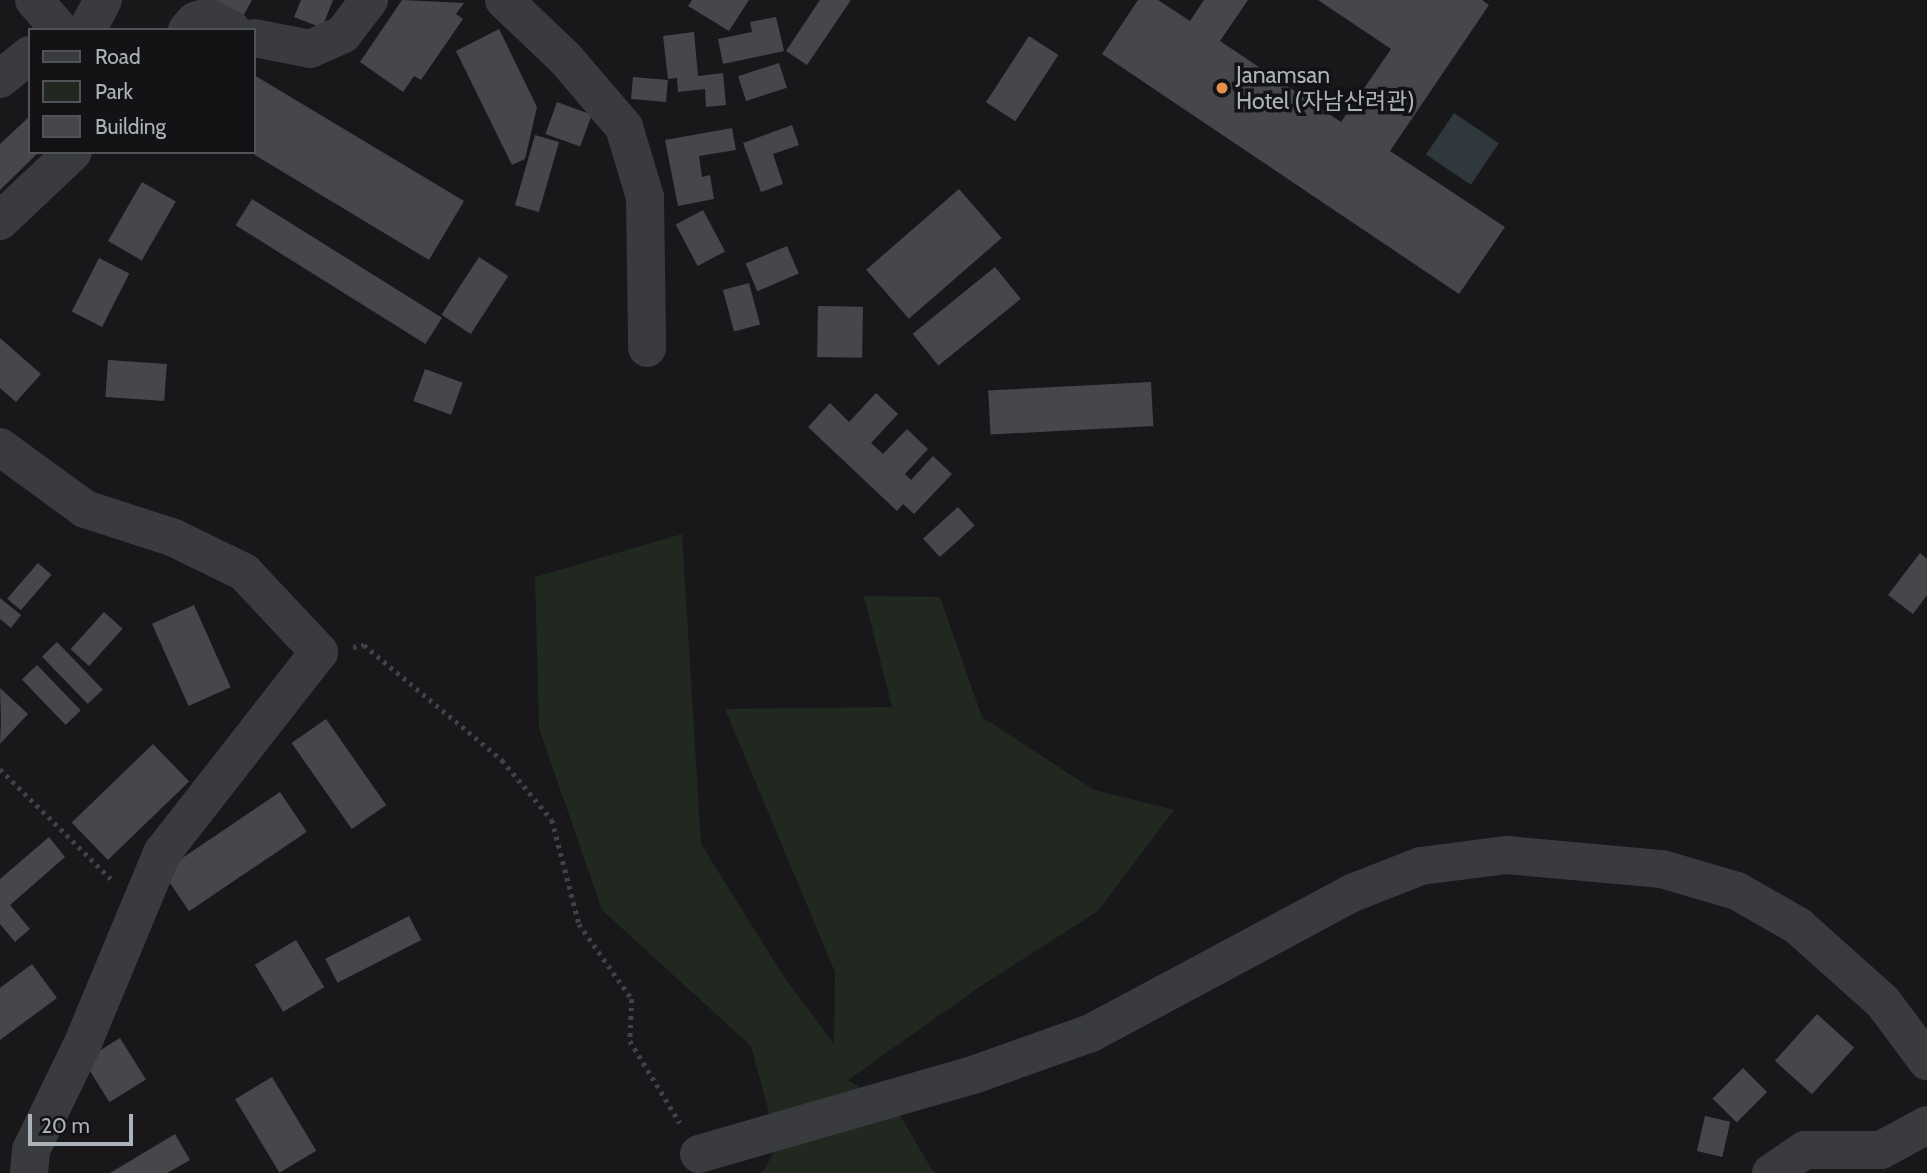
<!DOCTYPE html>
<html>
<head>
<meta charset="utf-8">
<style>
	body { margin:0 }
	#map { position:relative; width:1927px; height:1173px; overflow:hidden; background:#18181a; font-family:Cabin,"Noto Sans KR",sans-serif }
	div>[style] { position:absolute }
	.green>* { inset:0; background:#212820 }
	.water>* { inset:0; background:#2f393d; transform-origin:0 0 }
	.building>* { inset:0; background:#45474a; transform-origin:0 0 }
	.path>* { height:4.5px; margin-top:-2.25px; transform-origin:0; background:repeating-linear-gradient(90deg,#404246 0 3.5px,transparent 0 8.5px) }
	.minor>* { height:38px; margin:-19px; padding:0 19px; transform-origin:19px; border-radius:19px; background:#393b3f }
	.dots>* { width:19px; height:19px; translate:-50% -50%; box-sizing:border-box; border:4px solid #131315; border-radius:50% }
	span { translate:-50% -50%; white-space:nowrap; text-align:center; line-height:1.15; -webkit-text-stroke:7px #131315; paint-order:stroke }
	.poi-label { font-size:23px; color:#acb2b9 }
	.left { translate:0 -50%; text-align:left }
	.legend { position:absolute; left:28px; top:28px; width:228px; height:126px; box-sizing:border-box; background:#131315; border:2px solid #505357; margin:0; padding:9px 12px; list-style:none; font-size:21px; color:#acb2b9 }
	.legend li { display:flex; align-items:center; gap:14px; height:35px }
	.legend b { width:35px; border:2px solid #505357 }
	.scale { position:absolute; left:28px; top:1114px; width:105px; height:32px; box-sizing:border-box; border:4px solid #acb2b9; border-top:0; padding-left:9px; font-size:21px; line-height:24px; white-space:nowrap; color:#acb2b9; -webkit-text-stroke:5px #131315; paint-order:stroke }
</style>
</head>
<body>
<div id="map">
	<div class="green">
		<div style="clip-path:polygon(682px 534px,701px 844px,784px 977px,834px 1044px,835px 972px,725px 709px,892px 707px,864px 596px,940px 597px,982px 717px,1094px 790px,1174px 810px,1098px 911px,978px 988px,848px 1080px,898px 1112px,934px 1173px,762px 1173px,778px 1146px,751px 1046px,602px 910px,539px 728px,535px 577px)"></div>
	</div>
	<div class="water">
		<div style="left:1454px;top:113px;width:54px;height:50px;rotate:34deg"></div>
	</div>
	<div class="building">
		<div style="clip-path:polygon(200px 0,252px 0,240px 22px)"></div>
		<div style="clip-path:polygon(301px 0,333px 0,322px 28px,294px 17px)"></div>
		<div style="clip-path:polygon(402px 0,464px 3px,456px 14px,463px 19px,421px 80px,414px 76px,403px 92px,360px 62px)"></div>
		<div style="clip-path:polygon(692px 0,749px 0,729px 31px,688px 6px)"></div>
		<div style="clip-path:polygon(820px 0,851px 0,807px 65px,786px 51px)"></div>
		<div style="clip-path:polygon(1138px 0,1158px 0,1190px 21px,1204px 0,1248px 0,1220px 41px,1341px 122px,1391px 49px,1318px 0,1482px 0,1489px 5px,1390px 151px,1505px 227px,1459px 294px,1102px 54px)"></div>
		<div style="clip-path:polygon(776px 17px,784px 51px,723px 64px,718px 39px,752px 32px,750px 22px)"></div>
		<div style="clip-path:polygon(499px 29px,537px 107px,525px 159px,512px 165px,456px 51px)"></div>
		<div style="clip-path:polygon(694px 32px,698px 76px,723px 73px,726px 105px,706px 107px,705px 89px,678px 92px,677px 78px,668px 79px,663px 36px)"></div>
		<div style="left:1029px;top:36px;width:35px;height:79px;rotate:33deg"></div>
		<div style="left:779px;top:63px;width:26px;height:43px;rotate:72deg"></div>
		<div style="clip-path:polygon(254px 75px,464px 201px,429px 260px,250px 152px,254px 152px)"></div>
		<div style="left:633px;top:77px;width:35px;height:22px;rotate:5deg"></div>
		<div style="left:557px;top:102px;width:37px;height:34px;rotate:20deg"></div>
		<div style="clip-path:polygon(30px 116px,30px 152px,39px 152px,0 190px,0 144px)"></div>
		<div style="clip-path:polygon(792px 125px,799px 145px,773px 154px,783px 184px,761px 192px,743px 143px)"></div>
		<div style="clip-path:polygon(732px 128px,736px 150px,699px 156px,702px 177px,710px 175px,714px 199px,678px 206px,665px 140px)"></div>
		<div style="left:535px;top:135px;width:25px;height:73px;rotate:16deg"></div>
		<div style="left:142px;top:182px;width:39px;height:68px;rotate:30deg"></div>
		<div style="left:959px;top:189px;width:65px;height:123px;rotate:49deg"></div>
		<div style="left:252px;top:199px;width:224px;height:31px;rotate:32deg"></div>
		<div style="left:703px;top:210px;width:47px;height:31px;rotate:62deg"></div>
		<div style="left:787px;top:246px;width:30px;height:45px;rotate:67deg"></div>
		<div style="left:479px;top:257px;width:35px;height:69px;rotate:33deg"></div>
		<div style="left:99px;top:258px;width:34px;height:60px;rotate:27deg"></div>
		<div style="left:995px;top:267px;width:41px;height:106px;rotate:51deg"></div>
		<div style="left:749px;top:283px;width:43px;height:27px;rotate:75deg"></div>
		<div style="left:818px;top:306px;width:45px;height:51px;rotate:1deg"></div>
		<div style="clip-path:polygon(0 338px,41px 374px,16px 402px,0 388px)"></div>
		<div style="left:108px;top:360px;width:59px;height:37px;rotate:4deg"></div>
		<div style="left:425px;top:369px;width:40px;height:34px;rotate:20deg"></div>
		<div style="left:1151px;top:382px;width:44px;height:163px;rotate:87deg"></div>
		<div style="clip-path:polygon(876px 393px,898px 414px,871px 443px,883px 454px,907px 429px,928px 449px,905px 474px,911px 480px,933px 456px,952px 474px,914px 514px,903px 504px,897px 511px,808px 427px,830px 403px,849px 422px)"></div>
		<div style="left:958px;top:507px;width:25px;height:47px;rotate:48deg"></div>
		<div style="clip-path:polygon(1920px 553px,1927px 559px,1927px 595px,1913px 614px,1888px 595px)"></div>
		<div style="left:38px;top:563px;width:18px;height:47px;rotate:41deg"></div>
		<div style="clip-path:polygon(0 598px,21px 615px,11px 628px,0 619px)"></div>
		<div style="left:194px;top:605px;width:90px;height:46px;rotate:66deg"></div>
		<div style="left:104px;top:612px;width:25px;height:50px;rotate:42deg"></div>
		<div style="left:57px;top:642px;width:66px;height:21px;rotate:46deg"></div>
		<div style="left:37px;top:665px;width:63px;height:21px;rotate:46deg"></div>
		<div style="clip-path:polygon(0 688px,28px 714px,0 744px,1px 721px)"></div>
		<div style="left:326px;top:719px;width:105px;height:42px;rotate:55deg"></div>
		<div style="left:153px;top:744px;width:52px;height:113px;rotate:46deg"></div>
		<div style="left:280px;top:792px;width:48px;height:142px;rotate:56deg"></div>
		<div style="clip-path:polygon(49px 837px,65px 857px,10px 905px,30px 929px,15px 942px,0 924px,0 879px)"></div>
		<div style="left:409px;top:916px;width:27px;height:94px;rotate:63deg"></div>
		<div style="left:296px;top:940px;width:55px;height:48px;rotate:59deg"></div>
		<div style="clip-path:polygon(32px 964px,57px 998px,0 1040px,0 988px)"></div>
		<div style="left:1817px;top:1014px;width:50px;height:63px;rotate:42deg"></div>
		<div style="left:120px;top:1038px;width:49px;height:43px;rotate:58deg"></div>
		<div style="left:1743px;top:1068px;width:34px;height:43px;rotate:45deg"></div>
		<div style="left:272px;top:1077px;width:86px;height:43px;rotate:59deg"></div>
		<div style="left:1705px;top:1116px;width:26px;height:36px;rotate:13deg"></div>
		<div style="clip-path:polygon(175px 1134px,190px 1160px,167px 1173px,110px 1173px)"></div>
	</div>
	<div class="path">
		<div style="left:353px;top:647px;width:11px;rotate:-10deg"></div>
		<div style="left:364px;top:645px;width:180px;rotate:39.8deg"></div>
		<div style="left:502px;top:760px;width:78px;rotate:50.2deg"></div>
		<div style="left:552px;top:820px;width:107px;rotate:75.4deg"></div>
		<div style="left:579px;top:924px;width:92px;rotate:54.8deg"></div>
		<div style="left:632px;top:999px;width:42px;rotate:92.7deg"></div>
		<div style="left:630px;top:1041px;width:96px;rotate:58.6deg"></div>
		<div style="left:0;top:769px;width:156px;rotate:44.7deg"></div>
	</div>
	<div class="minor">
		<div style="left:34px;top:0;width:40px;rotate:49deg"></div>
		<div style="left:504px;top:0;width:84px;rotate:43.6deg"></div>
		<div style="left:565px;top:58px;width:91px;rotate:49.5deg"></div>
		<div style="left:624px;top:127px;width:73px;rotate:73.3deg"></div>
		<div style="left:645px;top:197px;width:151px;rotate:89.2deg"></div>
		<div style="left:87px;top:30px;width:34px;rotate:-62deg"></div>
		<div style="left:187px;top:30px;width:12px;rotate:-48deg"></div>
		<div style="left:195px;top:21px;width:14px;rotate:-17deg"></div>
		<div style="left:208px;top:17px;width:27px;rotate:28deg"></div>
		<div style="left:254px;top:38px;width:57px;rotate:11.1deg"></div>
		<div style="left:310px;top:49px;width:36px;rotate:-24deg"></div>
		<div style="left:343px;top:34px;width:43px;rotate:-52.6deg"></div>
		<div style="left:0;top:79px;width:38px;rotate:-39deg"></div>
		<div style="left:0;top:221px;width:100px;rotate:-43.4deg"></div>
		<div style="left:0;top:447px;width:105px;rotate:36.1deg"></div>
		<div style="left:85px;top:509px;width:94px;rotate:18deg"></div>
		<div style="left:174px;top:538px;width:78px;rotate:25.9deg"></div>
		<div style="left:244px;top:572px;width:110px;rotate:46.8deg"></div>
		<div style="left:319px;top:652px;width:255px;rotate:128deg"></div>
		<div style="left:162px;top:853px;width:206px;rotate:112.6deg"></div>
		<div style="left:83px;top:1043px;width:119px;rotate:115.9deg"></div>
		<div style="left:31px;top:1150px;width:23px;rotate:95deg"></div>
		<div style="left:699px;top:1154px;width:285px;rotate:-16.1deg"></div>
		<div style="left:973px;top:1075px;width:125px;rotate:-19.6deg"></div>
		<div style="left:1091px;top:1033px;width:296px;rotate:-28.2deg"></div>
		<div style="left:1352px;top:893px;width:74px;rotate:-21.4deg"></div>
		<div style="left:1421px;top:866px;width:87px;rotate:-7.3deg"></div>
		<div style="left:1507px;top:855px;width:156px;rotate:5.2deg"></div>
		<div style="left:1662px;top:869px;width:78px;rotate:16.3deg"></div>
		<div style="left:1737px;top:891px;width:70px;rotate:29.8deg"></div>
		<div style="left:1798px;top:926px;width:114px;rotate:41.8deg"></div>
		<div style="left:1883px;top:1002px;width:74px;rotate:53.3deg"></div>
		<div style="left:1771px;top:1173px;width:41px;rotate:-34.1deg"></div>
		<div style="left:1805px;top:1150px;width:76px"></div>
		<div style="left:1881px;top:1150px;width:52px;rotate:-28.5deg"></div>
	</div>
	<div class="dots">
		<div style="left:1222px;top:88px;background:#e39148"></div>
	</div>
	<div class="poi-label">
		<span class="left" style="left:1236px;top:88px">Janamsan<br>Hotel (자남산려관)</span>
	</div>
	<ul class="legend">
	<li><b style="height:9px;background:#393b3f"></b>Road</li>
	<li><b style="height:19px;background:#212820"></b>Park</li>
	<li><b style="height:19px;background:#45474a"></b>Building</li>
	</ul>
	<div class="scale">20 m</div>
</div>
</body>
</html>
